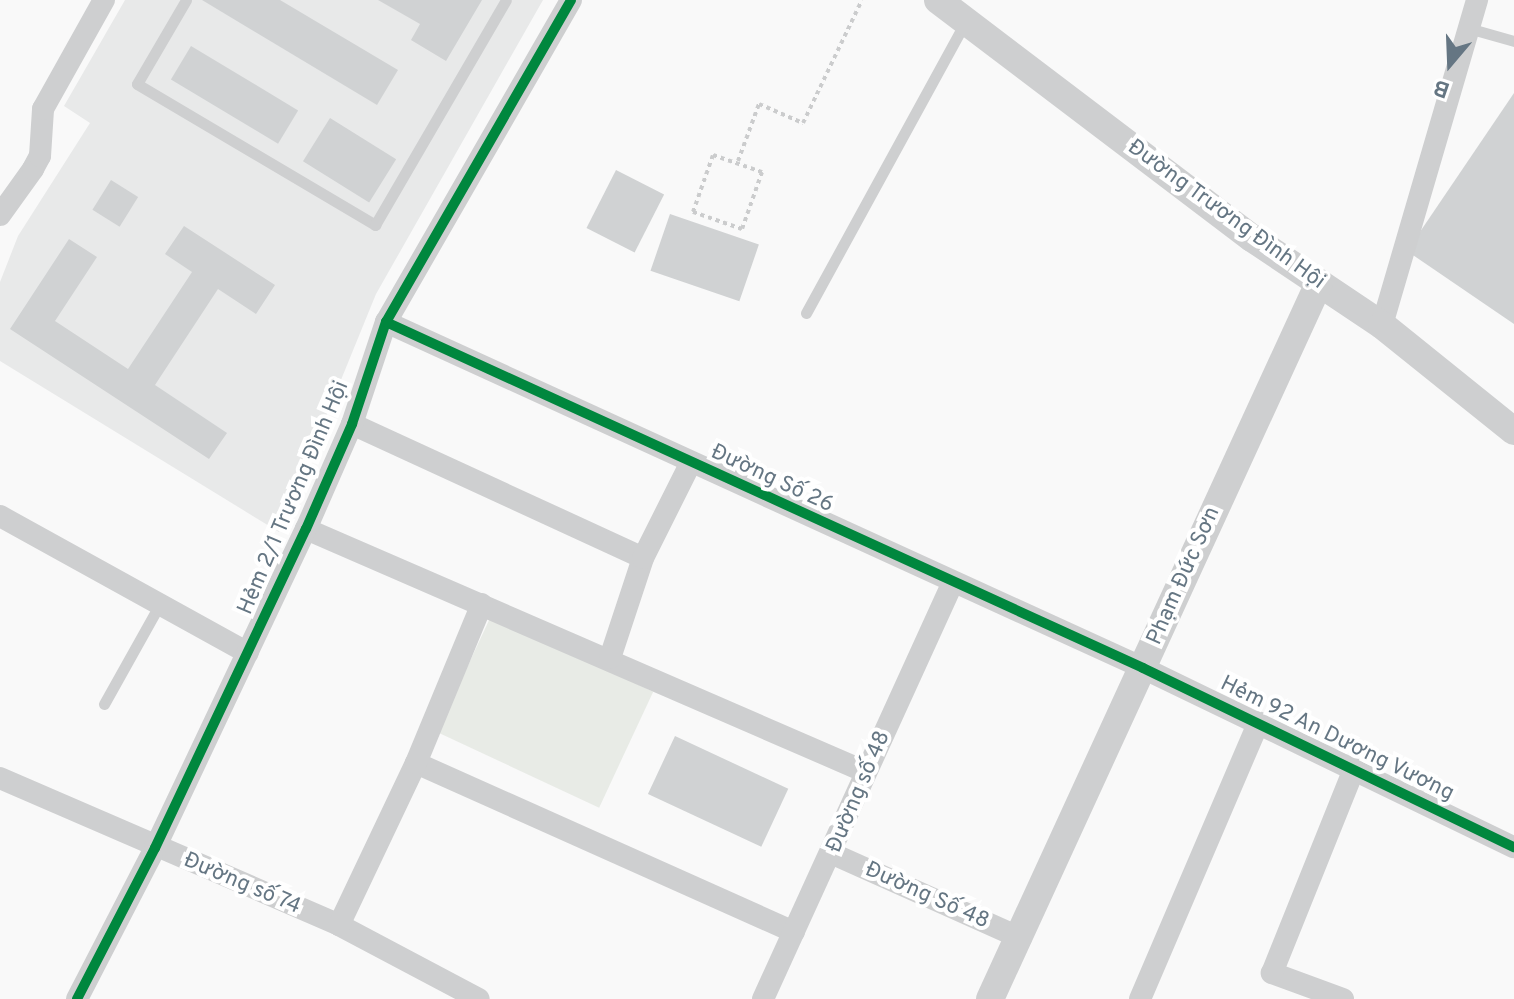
<!DOCTYPE html>
<html>
<head>
<meta charset="utf-8">
<style>
	body { margin:0 }
	#map { position:relative; width:1514px; height:999px; overflow:hidden; background:#f9f9f9; font-family:Overpass,sans-serif }
	div>[style] { position:absolute }
	.built>* { inset:0; background:#e8e9e9 }
	.green>* { inset:0; background:#e8ebe6; transform-origin:0 0 }
	.building>* { inset:0; background:#d0d2d3; transform-origin:0 0 }
	.path>* { height:4px; margin-top:-2px; transform-origin:0; background:repeating-linear-gradient(90deg,#cbcccd 0 4px,transparent 0 8px) }
	.service>* { height:11px; margin:-5.5px; padding:0 5.5px; transform-origin:5.5px; border-radius:5.5px; background:#cecfd0 }
	.minor>* { height:22px; margin:-11px; padding:0 11px; transform-origin:11px; border-radius:11px; background:#cecfd0 }
	.tertiary>* { height:28px; margin:-14px; padding:0 14px; transform-origin:14px; border-radius:14px; background:#cecfd0 }
	.cycleway>* { height:10px; margin:-5px; padding:0 5px; transform-origin:5px; border-radius:5px; background:#00873e }
	span { translate:-50% -50%; white-space:nowrap; text-align:center; line-height:1.15; -webkit-text-stroke:8px #fff; paint-order:stroke }
	.street-label { font-size:22px; color:#657683 }
	.north { position:absolute; left:1410px; top:24px; width:80px; height:80px; -webkit-text-stroke:6px #fff; paint-order:stroke; rotate:199deg; font-size:22px; font-weight:700; line-height:32px; text-align:center; color:#657683 }
	.north::after { content:''; display:block; margin:auto; width:28px; height:36px; background:#657683; clip-path:polygon(50% 0,100% 100%,50% 72%,0 100%) }
</style>
</head>
<body>
<div id="map">
	<div class="built">
		<div style="clip-path:polygon(125px 0,543px 0,376px 294px,279px 532px,0 361px,0 282px,18px 236px,90px 123px,64px 106px)"></div>
	</div>
	<div class="green">
		<div style="left:491px;top:616px;width:179px;height:128px;rotate:25deg"></div>
	</div>
	<div class="building">
		<div style="clip-path:polygon(202px 0,280px 0,398px 70px,377px 105px)"></div>
		<div style="clip-path:polygon(378px 0,482px 0,446px 61px,411px 40px,420px 24px)"></div>
		<div style="left:191px;top:46px;width:125px;height:39px;rotate:31deg"></div>
		<div style="clip-path:polygon(1514px 93px,1514px 324px,1407px 251px)"></div>
		<div style="left:330px;top:118px;width:78px;height:51px;rotate:32deg"></div>
		<div style="left:616px;top:170px;width:54px;height:65px;rotate:27deg"></div>
		<div style="left:111px;top:180px;width:32px;height:35px;rotate:32deg"></div>
		<div style="left:670px;top:214px;width:94px;height:60px;rotate:19deg"></div>
		<div style="clip-path:polygon(184px 226px,275px 285px,256px 314px,218px 289px,155px 385px,227px 433px,209px 459px,10px 329px,69px 239px,97px 257px,55px 321px,128px 369px,192px 272px,165px 254px)"></div>
		<div style="left:675px;top:736px;width:125px;height:64px;rotate:25deg"></div>
	</div>
	<div class="path">
		<div style="left:713px;top:155px;width:52px;rotate:19.1deg"></div>
		<div style="left:762px;top:172px;width:60px;rotate:109.3deg"></div>
		<div style="left:742px;top:229px;width:52px;rotate:-160.9deg"></div>
		<div style="left:693px;top:212px;width:60px;rotate:-70.7deg"></div>
		<div style="left:738px;top:161px;width:61px;rotate:-69.8deg"></div>
		<div style="left:759px;top:104px;width:48px;rotate:23.4deg"></div>
		<div style="left:803px;top:123px;width:136px;rotate:-64.4deg"></div>
	</div>
	<div class="service">
		<div style="left:186px;top:0;width:97px;rotate:120.3deg"></div>
		<div style="left:137px;top:84px;width:277px;rotate:30.6deg"></div>
		<div style="left:375px;top:225px;width:260px;rotate:-59.8deg"></div>
		<div style="left:1468px;top:28px;width:48px;rotate:15.8deg"></div>
		<div style="left:806px;top:313px;width:331px;rotate:-61.3deg"></div>
		<div style="left:104px;top:704px;width:115px;rotate:-60.8deg"></div>
	</div>
	<div class="minor">
		<div style="left:0;top:215px;width:57px;rotate:-54.3deg"></div>
		<div style="left:33px;top:169px;width:15px;rotate:-62deg"></div>
		<div style="left:40px;top:156px;width:47px;rotate:-86.3deg"></div>
		<div style="left:43px;top:109px;width:125px;rotate:-60.8deg"></div>
		<div style="left:386px;top:322px;width:832px;rotate:24.56deg"></div>
		<div style="left:1143px;top:668px;width:412px;rotate:25.8deg"></div>
		<div style="left:1382px;top:325px;width:339px;rotate:-73.7deg"></div>
		<div style="left:352px;top:424px;width:320px;rotate:24.7deg"></div>
		<div style="left:0;top:516px;width:283px;rotate:28.9deg"></div>
		<div style="left:306px;top:529px;width:610px;rotate:23.46deg"></div>
		<div style="left:610px;top:658px;width:105px;rotate:-71.7deg"></div>
		<div style="left:643px;top:558px;width:105px;rotate:-63.4deg"></div>
		<div style="left:416px;top:763px;width:414px;rotate:24.1deg"></div>
		<div style="left:0;top:778px;width:369px;rotate:23.4deg"></div>
		<div style="left:339px;top:925px;width:158px;rotate:27.9deg"></div>
		<div style="left:833px;top:854px;width:206px;rotate:24.1deg"></div>
		<div style="left:339px;top:925px;width:179px;rotate:-64.6deg"></div>
		<div style="left:416px;top:763px;width:172px;rotate:-67.5deg"></div>
		<div style="left:77px;top:999px;width:170px;rotate:-62.7deg"></div>
		<div style="left:155px;top:848px;width:353px;rotate:-64.7deg"></div>
		<div style="left:306px;top:529px;width:115px;rotate:-66.3deg"></div>
		<div style="left:352px;top:424px;width:108px;rotate:-71.6deg"></div>
		<div style="left:386px;top:322px;width:371px;rotate:-60.1deg"></div>
		<div style="left:763px;top:999px;width:457px;rotate:-65.5deg"></div>
		<div style="left:1140px;top:999px;width:301px;rotate:-66.8deg"></div>
		<div style="left:1343px;top:999px;width:76px;rotate:-159.9deg"></div>
		<div style="left:1272px;top:973px;width:220px;rotate:-68.1deg"></div>
	</div>
	<div class="tertiary">
		<div style="left:938px;top:0;width:394px;rotate:37.2deg"></div>
		<div style="left:1252px;top:238px;width:156px;rotate:33.8deg"></div>
		<div style="left:1382px;top:325px;width:169px;rotate:38.8deg"></div>
		<div style="left:990px;top:999px;width:788px;rotate:-65.32deg"></div>
	</div>
	<div class="cycleway">
		<div style="left:386px;top:322px;width:832px;rotate:24.56deg"></div>
		<div style="left:1143px;top:668px;width:412px;rotate:25.8deg"></div>
		<div style="left:77px;top:999px;width:170px;rotate:-62.7deg"></div>
		<div style="left:155px;top:848px;width:353px;rotate:-64.7deg"></div>
		<div style="left:306px;top:529px;width:115px;rotate:-66.3deg"></div>
		<div style="left:352px;top:424px;width:108px;rotate:-71.6deg"></div>
		<div style="left:386px;top:322px;width:371px;rotate:-60.1deg"></div>
	</div>
	<div class="street-label">
		<span style="left:1226px;top:215px;rotate:36deg">Đường Trương Đình Hội</span>
		<span style="left:772px;top:479px;rotate:25deg">Đường Số 26</span>
		<span style="left:294px;top:498px;rotate:-67deg">Hẻm 2/1 Trương Đình Hội</span>
		<span style="left:1184px;top:576px;rotate:-66deg">Phạm Đức Sơn</span>
		<span style="left:1337px;top:739px;rotate:26deg">Hẻm 92 An Dương Vương</span>
		<span style="left:859px;top:792px;rotate:-67deg">Đường số 48</span>
		<span style="left:242px;top:884px;rotate:23deg">Đường số 74</span>
		<span style="left:927px;top:896px;rotate:24deg">Đường Số 48</span>
	</div>
	<div class="north">B</div>
</div>
</body>
</html>
